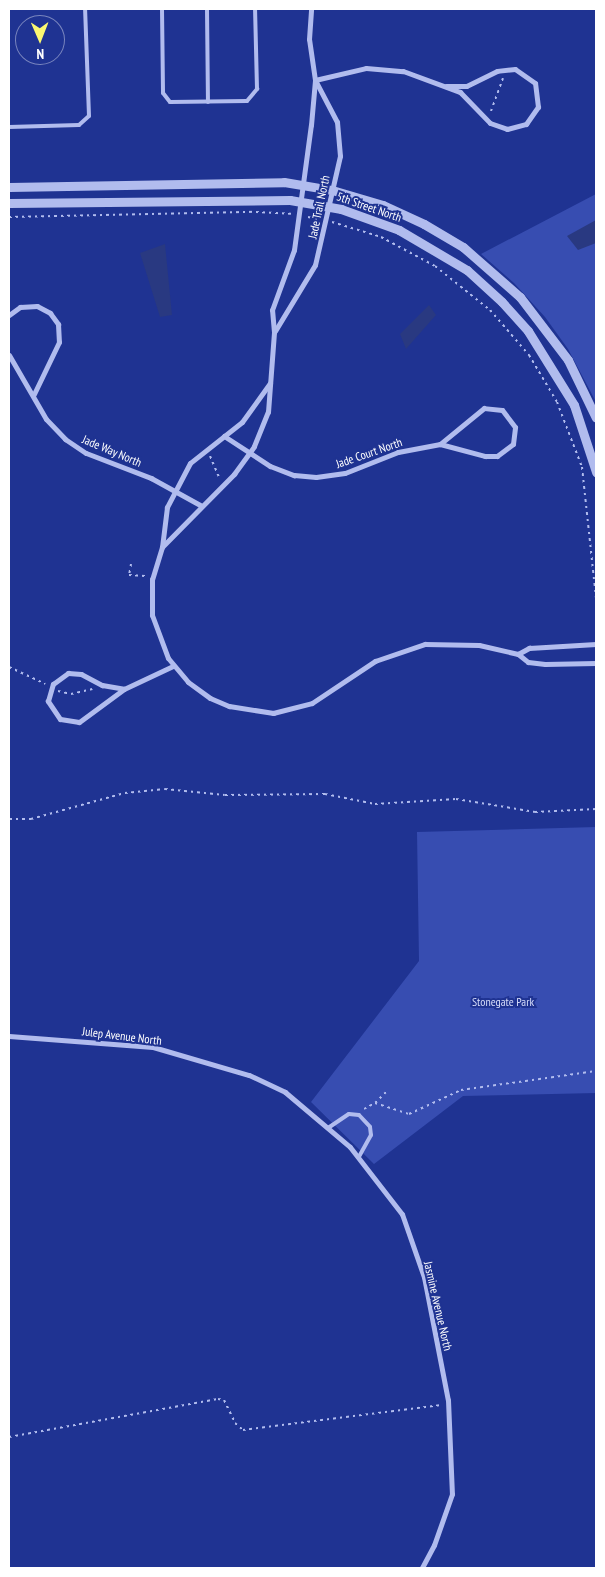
<!DOCTYPE html>
<html>
<head>
<meta charset="utf-8">
<style>
	body { margin:0 }
	#map { position:relative; width:605px; height:1577px; overflow:hidden; background:#1f3392; font-family:"PT Sans Narrow",sans-serif }
	div>[style] { position:absolute }
	.green>* { inset:0; background:#374db1 }
	.water>* { inset:0; background:#293981 }
	.path>* { height:2px; margin-top:-1px; transform-origin:0; background:repeating-linear-gradient(90deg,#b1bcee 0 2.5px,transparent 0 6.5px) }
	.service>* { height:4px; margin:-2px; padding:0 2px; transform-origin:2px; border-radius:2px; background:#b1bcee }
	.minor>* { height:5px; margin:-2.5px; padding:0 2.5px; transform-origin:2.5px; border-radius:2.5px; background:#b1bcee }
	.tertiary>* { height:9px; margin:-4.5px; padding:0 4.5px; transform-origin:4.5px; border-radius:4.5px; background:#b1bcee }
	span { translate:-50% -50%; white-space:nowrap; text-align:center; line-height:1.15; -webkit-text-stroke:4px #1f3392; paint-order:stroke }
	.street-label { font-size:12px; color:#fff }
	.park-label { font-size:12px; color:#d7ddfa }
	.frame { position:absolute; inset:0; border:10px solid #fff; pointer-events:none }
	.north { position:absolute; left:15px; top:15px; width:50px; height:50px; box-sizing:border-box; background:#1f3392; border:1px solid #7985be; border-radius:50%; rotate:179deg; font-size:14px; font-weight:700; line-height:20px; text-align:center; color:#fff }
	.north::after { content:''; display:block; margin:auto; width:18px; height:22px; background:#fbf871; clip-path:polygon(50% 0,100% 100%,50% 72%,0 100%) }
</style>
</head>
<body>
<div id="map">
	<div class="green">
		<div style="clip-path:polygon(596px 194px,596px 402px,568px 349px,545px 317px,514px 283px,481px 254px)"></div>
		<div style="clip-path:polygon(596px 827px,596px 1093px,463px 1096px,374px 1164px,311px 1102px,419px 961px,417px 832px)"></div>
	</div>
	<div class="water">
		<div style="clip-path:polygon(596px 220px,596px 243px,578px 250px,567px 236px)"></div>
		<div style="clip-path:polygon(165px 244px,172px 315px,160px 317px,140px 253px)"></div>
		<div style="clip-path:polygon(429px 305px,436px 315px,406px 349px,400px 334px)"></div>
	</div>
	<div class="path">
		<div style="left:491px;top:111px;width:35px;rotate:-70deg"></div>
		<div style="left:9px;top:217px;width:247px;rotate:-1.2deg"></div>
		<div style="left:256px;top:212px;width:35px;rotate:3deg"></div>
		<div style="left:308px;top:217px;width:10px;rotate:11deg"></div>
		<div style="left:332px;top:222px;width:51px;rotate:17deg"></div>
		<div style="left:381px;top:237px;width:61px;rotate:28.2deg"></div>
		<div style="left:435px;top:266px;width:70px;rotate:38.7deg"></div>
		<div style="left:490px;top:310px;width:60px;rotate:49.1deg"></div>
		<div style="left:529px;top:355px;width:55px;rotate:59.2deg"></div>
		<div style="left:557px;top:402px;width:70px;rotate:69deg"></div>
		<div style="left:582px;top:467px;width:133px;rotate:83.9deg"></div>
		<div style="left:210px;top:456px;width:23px;rotate:67deg"></div>
		<div style="left:131px;top:564px;width:11px;rotate:100deg"></div>
		<div style="left:129px;top:575px;width:16px;rotate:4deg"></div>
		<div style="left:9px;top:667px;width:40px;rotate:25deg"></div>
		<div style="left:58px;top:691px;width:13px;rotate:13deg"></div>
		<div style="left:71px;top:694px;width:22px;rotate:-13deg"></div>
		<div style="left:9px;top:819px;width:22px"></div>
		<div style="left:31px;top:819px;width:98px;rotate:-15.5deg"></div>
		<div style="left:125px;top:793px;width:40px;rotate:-5.7deg"></div>
		<div style="left:165px;top:789px;width:60px;rotate:5.7deg"></div>
		<div style="left:225px;top:795px;width:100px;rotate:-0.6deg"></div>
		<div style="left:325px;top:794px;width:51px;rotate:11.3deg"></div>
		<div style="left:375px;top:804px;width:81px;rotate:-3.5deg"></div>
		<div style="left:456px;top:799px;width:80px;rotate:9.3deg"></div>
		<div style="left:535px;top:812px;width:61px;rotate:-2.8deg"></div>
		<div style="left:375px;top:1103px;width:16px;rotate:-45deg"></div>
		<div style="left:364px;top:1109px;width:13px;rotate:-29deg"></div>
		<div style="left:375px;top:1103px;width:36px;rotate:18deg"></div>
		<div style="left:409px;top:1114px;width:57px;rotate:-24.8deg"></div>
		<div style="left:461px;top:1090px;width:136px;rotate:-8deg"></div>
		<div style="left:9px;top:1437px;width:212px;rotate:-10.3deg"></div>
		<div style="left:218px;top:1399px;width:6px;rotate:9deg"></div>
		<div style="left:224px;top:1400px;width:25px;rotate:64deg"></div>
		<div style="left:235px;top:1423px;width:11px;rotate:41deg"></div>
		<div style="left:243px;top:1430px;width:200px;rotate:-7.2deg"></div>
	</div>
	<div class="service">
		<div style="left:162px;top:9px;width:84px;rotate:89.3deg"></div>
		<div style="left:163px;top:93px;width:11px;rotate:52deg"></div>
		<div style="left:170px;top:102px;width:77px;rotate:-0.7deg"></div>
		<div style="left:247px;top:101px;width:16px;rotate:-50deg"></div>
		<div style="left:257px;top:89px;width:80px;rotate:-91.4deg"></div>
		<div style="left:207px;top:9px;width:93px;rotate:89.4deg"></div>
		<div style="left:9px;top:127px;width:70px;rotate:-1.6deg"></div>
		<div style="left:79px;top:125px;width:13px;rotate:-42deg"></div>
		<div style="left:89px;top:116px;width:107px;rotate:-92.1deg"></div>
		<div style="left:328px;top:1128px;width:25px;rotate:-34deg"></div>
		<div style="left:349px;top:1114px;width:10px;rotate:6deg"></div>
		<div style="left:359px;top:1115px;width:16px;rotate:47deg"></div>
		<div style="left:370px;top:1127px;width:8px;rotate:83deg"></div>
		<div style="left:371px;top:1135px;width:26px;rotate:119deg"></div>
	</div>
	<div class="minor">
		<div style="left:315px;top:80px;width:52px;rotate:-13.2deg"></div>
		<div style="left:366px;top:68px;width:37px;rotate:5deg"></div>
		<div style="left:403px;top:71px;width:61px;rotate:20.2deg"></div>
		<div style="left:460px;top:92px;width:43px;rotate:45.9deg"></div>
		<div style="left:490px;top:123px;width:18px;rotate:19deg"></div>
		<div style="left:507px;top:129px;width:20px;rotate:-15deg"></div>
		<div style="left:526px;top:124px;width:21px;rotate:-55deg"></div>
		<div style="left:538px;top:107px;width:24px;rotate:-97deg"></div>
		<div style="left:535px;top:83px;width:24px;rotate:-145deg"></div>
		<div style="left:515px;top:69px;width:18px;rotate:174deg"></div>
		<div style="left:497px;top:71px;width:34px;rotate:154deg"></div>
		<div style="left:466px;top:86px;width:20px;rotate:180deg"></div>
		<div style="left:9px;top:315px;width:14px;rotate:-36deg"></div>
		<div style="left:20px;top:307px;width:17px;rotate:-3deg"></div>
		<div style="left:37px;top:306px;width:15px;rotate:28deg"></div>
		<div style="left:50px;top:313px;width:14px;rotate:54deg"></div>
		<div style="left:58px;top:324px;width:18px;rotate:87deg"></div>
		<div style="left:59px;top:342px;width:58px;rotate:115.7deg"></div>
		<div style="left:275px;top:331px;width:77px;rotate:-58.8deg"></div>
		<div style="left:315px;top:265px;width:112px;rotate:-77.1deg"></div>
		<div style="left:340px;top:156px;width:34px;rotate:-95deg"></div>
		<div style="left:337px;top:122px;width:47px;rotate:-117.6deg"></div>
		<div style="left:9px;top:355px;width:74px;rotate:60deg"></div>
		<div style="left:46px;top:419px;width:28px;rotate:46deg"></div>
		<div style="left:65px;top:439px;width:25px;rotate:34deg"></div>
		<div style="left:86px;top:453px;width:70px;rotate:21deg"></div>
		<div style="left:151px;top:478px;width:58px;rotate:28.8deg"></div>
		<div style="left:270px;top:383px;width:48px;rotate:125.7deg"></div>
		<div style="left:242px;top:422px;width:66px;rotate:141.7deg"></div>
		<div style="left:190px;top:463px;width:50px;rotate:117.6deg"></div>
		<div style="left:167px;top:507px;width:40px;rotate:97.1deg"></div>
		<div style="left:162px;top:547px;width:34px;rotate:107deg"></div>
		<div style="left:152px;top:579px;width:36px;rotate:90deg"></div>
		<div style="left:152px;top:615px;width:46px;rotate:69.6deg"></div>
		<div style="left:168px;top:658px;width:31px;rotate:50deg"></div>
		<div style="left:188px;top:682px;width:27px;rotate:36deg"></div>
		<div style="left:210px;top:698px;width:21px;rotate:23deg"></div>
		<div style="left:229px;top:706px;width:45px;rotate:9deg"></div>
		<div style="left:273px;top:713px;width:40px;rotate:-14.4deg"></div>
		<div style="left:312px;top:703px;width:76px;rotate:-33.7deg"></div>
		<div style="left:375px;top:661px;width:53px;rotate:-18.8deg"></div>
		<div style="left:425px;top:644px;width:54px;rotate:1.1deg"></div>
		<div style="left:479px;top:645px;width:40px;rotate:13deg"></div>
		<div style="left:518px;top:654px;width:13px;rotate:39deg"></div>
		<div style="left:528px;top:662px;width:17px;rotate:7deg"></div>
		<div style="left:545px;top:664px;width:51px;rotate:-1.1deg"></div>
		<div style="left:224px;top:436px;width:55px;rotate:33.1deg"></div>
		<div style="left:270px;top:466px;width:26px;rotate:21deg"></div>
		<div style="left:294px;top:475px;width:22px;rotate:5deg"></div>
		<div style="left:316px;top:477px;width:29px;rotate:-8deg"></div>
		<div style="left:345px;top:473px;width:57px;rotate:-21.6deg"></div>
		<div style="left:398px;top:452px;width:43px;rotate:-10.8deg"></div>
		<div style="left:440px;top:444px;width:47px;rotate:14.9deg"></div>
		<div style="left:485px;top:456px;width:12px"></div>
		<div style="left:497px;top:456px;width:20px;rotate:-37deg"></div>
		<div style="left:513px;top:444px;width:17px;rotate:-83deg"></div>
		<div style="left:515px;top:427px;width:21px;rotate:-127deg"></div>
		<div style="left:502px;top:410px;width:18px;rotate:-174deg"></div>
		<div style="left:484px;top:408px;width:57px;rotate:140.7deg"></div>
		<div style="left:162px;top:547px;width:103px;rotate:-45.4deg"></div>
		<div style="left:234px;top:474px;width:34px;rotate:-54deg"></div>
		<div style="left:254px;top:446px;width:37px;rotate:-68deg"></div>
		<div style="left:268px;top:412px;width:80px;rotate:-85.7deg"></div>
		<div style="left:274px;top:332px;width:22px;rotate:-95deg"></div>
		<div style="left:272px;top:310px;width:64px;rotate:-69.9deg"></div>
		<div style="left:294px;top:250px;width:126px;rotate:-82.3deg"></div>
		<div style="left:311px;top:125px;width:45px;rotate:-84.9deg"></div>
		<div style="left:315px;top:80px;width:41px;rotate:-98.3deg"></div>
		<div style="left:309px;top:39px;width:30px;rotate:-86deg"></div>
		<div style="left:518px;top:654px;width:13px;rotate:-29deg"></div>
		<div style="left:529px;top:648px;width:67px;rotate:-3.4deg"></div>
		<div style="left:124px;top:689px;width:56px;rotate:143.7deg"></div>
		<div style="left:79px;top:722px;width:19px;rotate:-171deg"></div>
		<div style="left:60px;top:719px;width:22px;rotate:-124deg"></div>
		<div style="left:48px;top:701px;width:18px;rotate:-74deg"></div>
		<div style="left:53px;top:684px;width:19px;rotate:-36deg"></div>
		<div style="left:68px;top:673px;width:13px;rotate:4deg"></div>
		<div style="left:81px;top:674px;width:24px;rotate:28deg"></div>
		<div style="left:102px;top:685px;width:22px;rotate:10deg"></div>
		<div style="left:124px;top:689px;width:54px;rotate:-25.1deg"></div>
		<div style="left:9px;top:1036px;width:144px;rotate:4.4deg"></div>
		<div style="left:153px;top:1047px;width:100px;rotate:16.3deg"></div>
		<div style="left:249px;top:1075px;width:40px;rotate:25deg"></div>
		<div style="left:285px;top:1092px;width:85px;rotate:40.2deg"></div>
		<div style="left:350px;top:1147px;width:85px;rotate:52.2deg"></div>
		<div style="left:402px;top:1214px;width:67px;rotate:70.8deg"></div>
		<div style="left:424px;top:1277px;width:125px;rotate:79deg"></div>
		<div style="left:448px;top:1400px;width:94px;rotate:87.6deg"></div>
		<div style="left:452px;top:1494px;width:54px;rotate:109.4deg"></div>
		<div style="left:434px;top:1545px;width:26px;rotate:118deg"></div>
	</div>
	<div class="tertiary">
		<div style="left:9px;top:187px;width:275px;rotate:-1deg"></div>
		<div style="left:284px;top:182px;width:49px;rotate:9.5deg"></div>
		<div style="left:332px;top:190px;width:53px;rotate:16.4deg"></div>
		<div style="left:383px;top:205px;width:45px;rotate:24.9deg"></div>
		<div style="left:424px;top:224px;width:45px;rotate:30.5deg"></div>
		<div style="left:463px;top:247px;width:76px;rotate:41.3deg"></div>
		<div style="left:520px;top:297px;width:79px;rotate:52.7deg"></div>
		<div style="left:568px;top:360px;width:64px;rotate:64.2deg"></div>
		<div style="left:9px;top:203px;width:281px;rotate:-0.6deg"></div>
		<div style="left:290px;top:200px;width:52px;rotate:10deg"></div>
		<div style="left:341px;top:209px;width:62px;rotate:19.9deg"></div>
		<div style="left:399px;top:230px;width:79px;rotate:30.5deg"></div>
		<div style="left:467px;top:270px;width:47px;rotate:42.4deg"></div>
		<div style="left:502px;top:302px;width:39px;rotate:48deg"></div>
		<div style="left:528px;top:331px;width:87px;rotate:58.1deg"></div>
		<div style="left:574px;top:405px;width:71px;rotate:71.8deg"></div>
	</div>
	<div class="street-label">
		<span style="left:319px;top:207px;rotate:-78deg">Jade Trail North</span>
		<span style="left:369px;top:207px;rotate:19deg">5th Street North</span>
		<span style="left:112px;top:451px;rotate:23deg">Jade Way North</span>
		<span style="left:369px;top:453px;rotate:-19deg">Jade Court North</span>
		<span style="left:122px;top:1036px;rotate:7deg">Julep Avenue North</span>
		<span style="left:438px;top:1306px;rotate:77deg">Jasmine Avenue North</span>
	</div>
	<div class="park-label">
		<span style="left:503px;top:1002px">Stonegate Park</span>
	</div>
	<div class="frame"></div>
	<div class="north">N</div>
</div>
</body>
</html>
